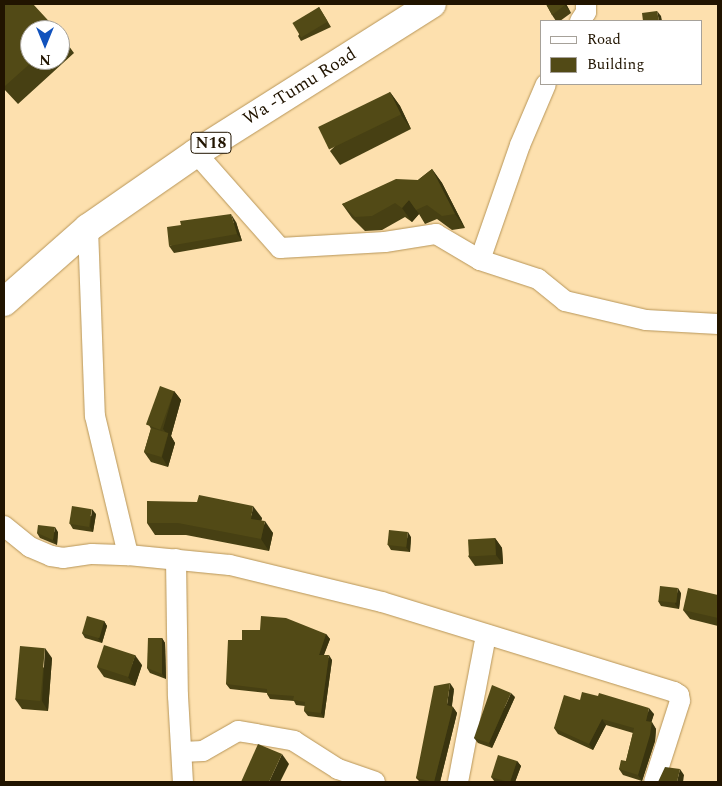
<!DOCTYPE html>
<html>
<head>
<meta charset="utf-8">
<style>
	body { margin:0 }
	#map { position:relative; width:722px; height:786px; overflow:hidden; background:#fde0ae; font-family:Spectral,serif }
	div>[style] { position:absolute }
	.roads { filter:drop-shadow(0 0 1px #b79558) drop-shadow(0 0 1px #b79558) }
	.minor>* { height:20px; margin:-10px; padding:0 10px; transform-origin:10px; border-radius:10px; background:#fff }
	.trunk>* { height:28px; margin:-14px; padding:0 14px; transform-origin:14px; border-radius:14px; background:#fff }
	.wall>* { inset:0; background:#474013 }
	.shaded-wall>* { inset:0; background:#39340f }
	.building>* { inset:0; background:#524a16; transform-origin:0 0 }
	span { translate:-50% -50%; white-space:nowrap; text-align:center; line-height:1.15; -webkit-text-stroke:5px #fff; paint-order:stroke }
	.shield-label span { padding:1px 4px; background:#fff; border:1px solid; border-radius:4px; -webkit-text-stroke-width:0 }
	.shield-label { font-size:16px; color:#211400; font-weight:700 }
	.street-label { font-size:18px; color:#211400 }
	.frame { position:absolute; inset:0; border:5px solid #211400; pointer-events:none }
	.legend { position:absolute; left:540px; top:20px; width:162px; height:65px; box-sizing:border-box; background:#fff; border:1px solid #a6a199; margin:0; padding:6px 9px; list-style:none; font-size:15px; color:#211400 }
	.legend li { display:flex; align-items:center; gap:10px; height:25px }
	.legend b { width:25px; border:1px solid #a6a199 }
	.north { position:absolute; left:20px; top:20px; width:50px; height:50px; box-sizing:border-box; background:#fff; border:1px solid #a6a199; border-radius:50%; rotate:180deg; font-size:14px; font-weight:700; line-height:20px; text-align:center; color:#211400 }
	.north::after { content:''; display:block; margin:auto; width:18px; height:22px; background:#1152bd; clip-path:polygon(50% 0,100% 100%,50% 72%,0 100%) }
</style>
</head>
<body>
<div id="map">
	<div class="roads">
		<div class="minor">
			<div style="left:580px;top:21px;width:11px;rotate:-56deg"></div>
			<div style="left:586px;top:12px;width:8px;rotate:-90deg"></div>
			<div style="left:196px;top:153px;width:127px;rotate:48.5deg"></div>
			<div style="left:280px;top:248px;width:105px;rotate:-3.3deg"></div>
			<div style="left:385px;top:242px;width:52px;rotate:-8.9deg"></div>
			<div style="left:436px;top:234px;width:51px;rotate:30.6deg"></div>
			<div style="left:480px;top:260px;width:61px;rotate:18.1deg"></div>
			<div style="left:538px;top:279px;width:35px;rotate:39deg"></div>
			<div style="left:565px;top:301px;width:83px;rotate:13.2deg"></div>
			<div style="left:646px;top:320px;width:72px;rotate:3.2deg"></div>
			<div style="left:88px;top:228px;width:188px;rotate:87.9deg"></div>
			<div style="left:95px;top:416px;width:143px;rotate:76.6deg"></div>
			<div style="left:480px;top:260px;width:122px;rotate:-70.8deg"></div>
			<div style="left:520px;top:145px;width:66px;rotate:-66.9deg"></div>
			<div style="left:4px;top:526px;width:33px;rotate:39deg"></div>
			<div style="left:30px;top:547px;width:23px;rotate:23deg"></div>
			<div style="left:51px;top:556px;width:12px;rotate:9deg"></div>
			<div style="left:63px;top:558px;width:29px;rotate:-8deg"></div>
			<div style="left:92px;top:554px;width:36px;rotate:2deg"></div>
			<div style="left:128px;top:555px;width:102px;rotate:5.6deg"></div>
			<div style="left:230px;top:565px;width:156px;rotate:13.7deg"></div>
			<div style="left:382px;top:602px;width:306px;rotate:17.1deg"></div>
			<div style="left:674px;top:692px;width:6px;rotate:31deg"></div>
			<div style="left:679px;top:695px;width:6px;rotate:81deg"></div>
			<div style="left:680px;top:701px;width:85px;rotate:107.8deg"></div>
			<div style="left:176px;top:559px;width:137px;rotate:89.2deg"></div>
			<div style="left:178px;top:696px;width:86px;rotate:86.7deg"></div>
			<div style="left:182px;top:752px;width:21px;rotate:-3deg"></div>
			<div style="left:203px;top:751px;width:40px;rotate:-29.7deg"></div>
			<div style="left:238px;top:731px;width:18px;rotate:9deg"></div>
			<div style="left:256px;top:734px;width:39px;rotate:10deg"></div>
			<div style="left:294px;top:741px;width:52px;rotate:32.5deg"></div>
			<div style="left:338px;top:769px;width:39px;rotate:19deg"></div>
			<div style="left:458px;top:782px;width:150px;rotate:-79.2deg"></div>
		</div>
		<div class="trunk">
			<div style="left:4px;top:302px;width:112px;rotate:-41.4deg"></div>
			<div style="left:88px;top:228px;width:131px;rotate:-34.8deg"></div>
			<div style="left:196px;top:153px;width:279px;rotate:-32.3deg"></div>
		</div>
	</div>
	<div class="wall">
		<div style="clip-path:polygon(4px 4px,30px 60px,60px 60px,60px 34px,74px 53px,18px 104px,4px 89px)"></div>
		<div style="clip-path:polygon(546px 4px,566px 4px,571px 13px,560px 21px,556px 21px,552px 15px)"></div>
		<div style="clip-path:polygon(319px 7px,331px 27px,301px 41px,298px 36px)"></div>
		<div style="clip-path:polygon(390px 92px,400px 106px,411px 129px,340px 165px,330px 151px)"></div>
		<div style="clip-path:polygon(432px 169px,442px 183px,465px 228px,452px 230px,437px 219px,425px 224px,419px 214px,412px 222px,405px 217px,382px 230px,365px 231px,352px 218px,342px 204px,418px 180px)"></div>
		<div style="clip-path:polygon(236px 222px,242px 241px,174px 253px,169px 246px)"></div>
		<div style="clip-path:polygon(174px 391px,181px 400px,171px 436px,175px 443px,168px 467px,151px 462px,144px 452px,151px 429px,149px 425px)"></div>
		<div style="clip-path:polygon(197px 502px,262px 518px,261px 521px,273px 533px,269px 551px,186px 535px,155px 535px,147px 523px)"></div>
		<div style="clip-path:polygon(96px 514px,93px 532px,73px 529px,70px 524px)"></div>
		<div style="clip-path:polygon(58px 532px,57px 545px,40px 538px,37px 533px)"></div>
		<div style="clip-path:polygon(411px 537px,410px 552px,391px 550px,388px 545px)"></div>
		<div style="clip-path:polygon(495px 538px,502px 548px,503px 564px,475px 566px,468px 556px)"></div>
		<div style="clip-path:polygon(681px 593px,679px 609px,661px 606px,658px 601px)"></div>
		<div style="clip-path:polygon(718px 595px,718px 626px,690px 619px,683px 610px)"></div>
		<div style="clip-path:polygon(104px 621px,107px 626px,102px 643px,85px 638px,82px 633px)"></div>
		<div style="clip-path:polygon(326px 634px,330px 639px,324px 655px,332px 660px,324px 718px,308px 716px,304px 711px,305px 706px,296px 705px,294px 701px,270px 699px,267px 694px,267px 693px,230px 689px,226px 684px,242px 640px)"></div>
		<div style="clip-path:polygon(162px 638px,165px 643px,166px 679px,150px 673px,147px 668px)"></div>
		<div style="clip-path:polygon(52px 658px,48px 711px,22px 709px,15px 699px)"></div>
		<div style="clip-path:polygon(142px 665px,135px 686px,104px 677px,97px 667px)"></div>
		<div style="clip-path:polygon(454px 689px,452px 706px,457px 713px,440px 782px,420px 782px,416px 778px)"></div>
		<div style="clip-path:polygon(515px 697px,492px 748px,478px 743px,474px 738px)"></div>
		<div style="clip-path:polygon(580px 700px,654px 714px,651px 722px,656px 729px,655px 741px,642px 781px,623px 775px,619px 769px,626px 761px,633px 733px,606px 725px,593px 750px,558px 734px,554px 728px)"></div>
		<div style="clip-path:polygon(517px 761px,521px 766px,515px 782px,495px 782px,491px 777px)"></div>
	</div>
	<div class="shaded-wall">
		<div style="clip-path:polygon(565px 4px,566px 4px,571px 13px,565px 5px)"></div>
		<div style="clip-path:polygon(657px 11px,661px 16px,662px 21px,659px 21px)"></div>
		<div style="clip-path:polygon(390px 92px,400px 106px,411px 129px,401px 115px)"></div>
		<div style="clip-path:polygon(432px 169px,442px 183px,465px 228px,455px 214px)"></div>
		<div style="clip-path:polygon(409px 200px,419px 214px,412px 222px,402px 208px)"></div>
		<div style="clip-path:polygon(231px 214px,236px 222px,242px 241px,237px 234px)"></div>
		<div style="clip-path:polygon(174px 391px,181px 400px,171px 436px,175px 443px,168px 467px,162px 457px,168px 435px,163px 429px)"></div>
		<div style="clip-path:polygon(253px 506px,262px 518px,259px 530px,251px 519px)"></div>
		<div style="clip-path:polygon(92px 509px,96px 514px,93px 532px,90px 527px)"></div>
		<div style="clip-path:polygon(265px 521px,273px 533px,269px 551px,261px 539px)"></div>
		<div style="clip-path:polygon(55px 527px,58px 532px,57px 545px,53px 540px)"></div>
		<div style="clip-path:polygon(408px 532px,411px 537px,410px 552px,406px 547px)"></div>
		<div style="clip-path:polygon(495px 538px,502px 548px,503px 564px,496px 555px)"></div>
		<div style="clip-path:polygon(678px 588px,681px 593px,679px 609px,675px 604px)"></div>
		<div style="clip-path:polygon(104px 621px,107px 626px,102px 643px,98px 638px)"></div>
		<div style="clip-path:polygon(326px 634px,330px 639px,322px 659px,319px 655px)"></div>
		<div style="clip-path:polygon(162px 638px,165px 643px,166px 679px,162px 674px)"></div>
		<div style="clip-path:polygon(45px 648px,52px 658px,48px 711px,42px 701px)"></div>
		<div style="clip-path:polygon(135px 655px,142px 665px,135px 686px,128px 677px)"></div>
		<div style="clip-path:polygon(329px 655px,332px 660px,324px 718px,321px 713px)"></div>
		<div style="clip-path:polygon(450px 683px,454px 689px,451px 711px,447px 705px)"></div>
		<div style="clip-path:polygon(511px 693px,515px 697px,492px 748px,489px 743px)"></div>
		<div style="clip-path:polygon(453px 707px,457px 713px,440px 782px,434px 782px)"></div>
		<div style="clip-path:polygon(649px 708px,654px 714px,650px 727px,646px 721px)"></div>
		<div style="clip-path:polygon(602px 719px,606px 725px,593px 750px,589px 744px)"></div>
		<div style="clip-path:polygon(652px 722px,656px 729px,655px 741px,642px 781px,638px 775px)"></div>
		<div style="clip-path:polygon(282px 754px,289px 764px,280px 782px,269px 782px)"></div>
		<div style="clip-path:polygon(517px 761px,521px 766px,515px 782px,510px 782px)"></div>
		<div style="clip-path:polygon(680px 769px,684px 775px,683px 782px,677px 782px)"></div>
	</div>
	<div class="building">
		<div style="clip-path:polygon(4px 4px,33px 4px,57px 30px,30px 30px,30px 60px,34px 60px,5px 86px,4px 84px)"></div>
		<div style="clip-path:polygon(546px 4px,565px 4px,565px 5px,552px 15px)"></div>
		<div style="left:319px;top:7px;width:17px;height:31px;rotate:59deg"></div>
		<div style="clip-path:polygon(657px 11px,659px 21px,643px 21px,642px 13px)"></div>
		<div style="left:390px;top:92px;width:25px;height:80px;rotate:64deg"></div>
		<div style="clip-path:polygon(432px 169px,455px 214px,442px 216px,427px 205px,416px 210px,409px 200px,402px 208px,395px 203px,372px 216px,355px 217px,342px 204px,396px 179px,418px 180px)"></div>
		<div style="clip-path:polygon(231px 214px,237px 234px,169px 246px,167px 227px,181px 225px,180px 221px)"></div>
		<div style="left:160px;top:386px;width:15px;height:41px;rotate:20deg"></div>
		<div style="left:151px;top:428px;width:18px;height:25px;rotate:16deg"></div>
		<div style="clip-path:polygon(199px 495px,253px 506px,251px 519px,265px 521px,261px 539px,178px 523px,147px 523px,147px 501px,197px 502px)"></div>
		<div style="left:72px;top:506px;width:20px;height:18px;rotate:9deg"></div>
		<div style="clip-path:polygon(38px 525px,55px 527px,53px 540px,37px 533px)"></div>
		<div style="left:389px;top:530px;width:19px;height:15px;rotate:6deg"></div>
		<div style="left:495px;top:538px;width:17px;height:27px;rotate:87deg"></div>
		<div style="left:660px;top:586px;width:18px;height:15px;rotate:6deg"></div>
		<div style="clip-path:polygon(688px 588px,718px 595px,718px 618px,683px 610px)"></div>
		<div style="left:87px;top:616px;width:18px;height:18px;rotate:16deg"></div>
		<div style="clip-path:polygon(261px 616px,286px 618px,326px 634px,319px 655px,329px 655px,321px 713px,304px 711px,305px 702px,293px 700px,294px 696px,267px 694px,267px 689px,226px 684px,228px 640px,242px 640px,242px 630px,260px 630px)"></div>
		<div style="clip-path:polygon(148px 638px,162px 638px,162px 674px,147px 668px)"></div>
		<div style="left:104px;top:645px;width:33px;height:23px;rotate:18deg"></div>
		<div style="left:20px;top:646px;width:25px;height:53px;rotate:5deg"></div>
		<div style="clip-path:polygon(450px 683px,447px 705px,453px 707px,434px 782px,416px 778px,434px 686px)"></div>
		<div style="clip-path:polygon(492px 685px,511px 693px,489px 743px,474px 738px)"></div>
		<div style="clip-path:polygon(582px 692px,598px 696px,599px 693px,649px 708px,646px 721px,652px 722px,650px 735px,638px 775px,619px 769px,621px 760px,626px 761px,634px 728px,602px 719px,589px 744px,554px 728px,564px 695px,580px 700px)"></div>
		<div style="clip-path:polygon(258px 744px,282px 754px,269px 782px,241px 782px)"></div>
		<div style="clip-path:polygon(498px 755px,517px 761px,510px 782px,508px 782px,491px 777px)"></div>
		<div style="clip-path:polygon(665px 767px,680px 769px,677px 782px,658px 782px)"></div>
	</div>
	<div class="shield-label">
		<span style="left:211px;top:143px">N18</span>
	</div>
	<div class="street-label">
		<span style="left:300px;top:87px;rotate:-32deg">Wa -Tumu Road</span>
	</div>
	<div class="frame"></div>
	<ul class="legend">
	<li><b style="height:6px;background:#fff"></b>Road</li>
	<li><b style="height:14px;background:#524a16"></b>Building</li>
	</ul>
	<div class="north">N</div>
</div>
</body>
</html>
